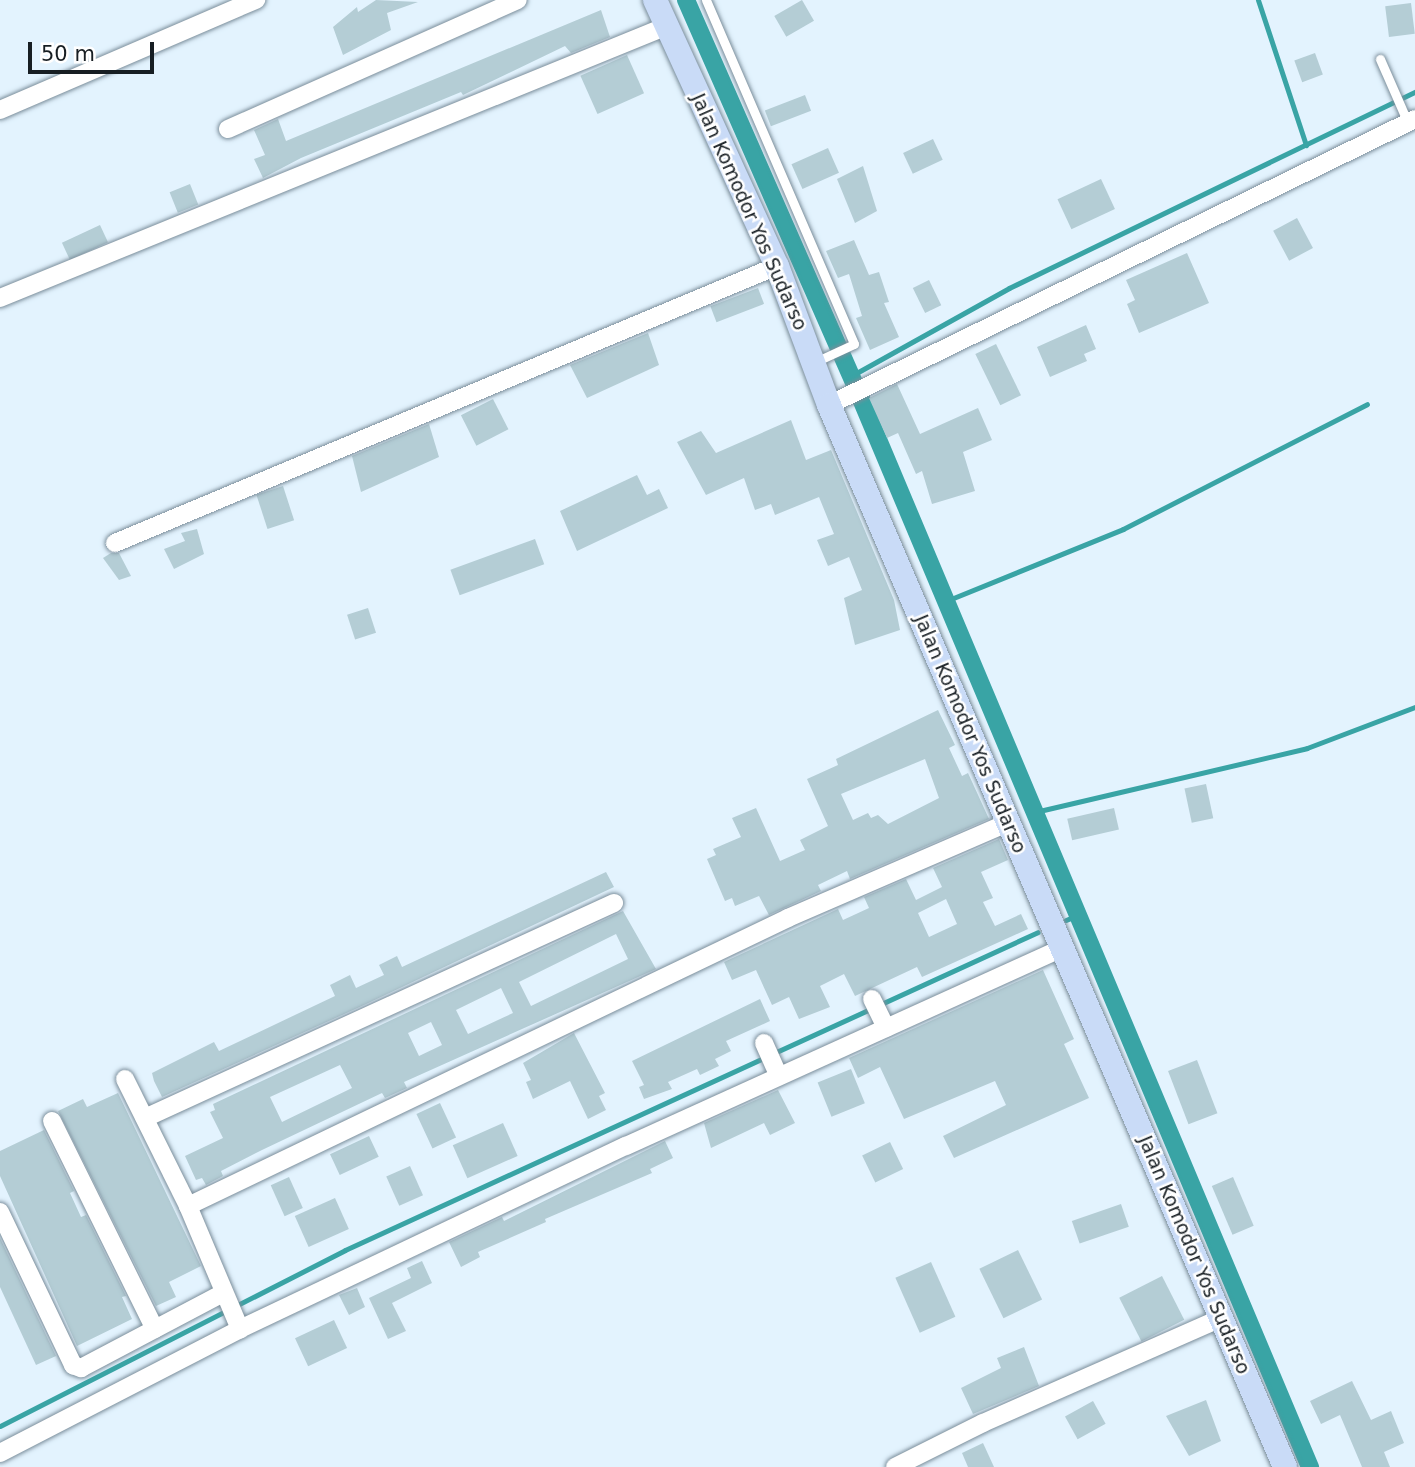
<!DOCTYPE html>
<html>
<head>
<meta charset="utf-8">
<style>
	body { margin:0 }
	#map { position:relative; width:1415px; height:1467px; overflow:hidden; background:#e3f3fe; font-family:"DejaVu Sans",sans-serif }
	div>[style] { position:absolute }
	.stream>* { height:5px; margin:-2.5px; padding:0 2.5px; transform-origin:2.5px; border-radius:2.5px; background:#39a4a5 }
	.canal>* { height:18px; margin:-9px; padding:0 9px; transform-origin:9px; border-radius:9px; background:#39a4a5 }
	.building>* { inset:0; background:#b4cdd5; transform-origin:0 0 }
	.roads { filter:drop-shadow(0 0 2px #7a8d9a) drop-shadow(0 0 2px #7a8d9a) }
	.lane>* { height:9px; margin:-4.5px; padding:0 4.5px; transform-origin:4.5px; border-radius:4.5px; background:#fff }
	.street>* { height:18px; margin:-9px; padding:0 9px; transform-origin:9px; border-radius:9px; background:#fff }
	.secondary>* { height:24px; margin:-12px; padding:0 12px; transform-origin:12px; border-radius:12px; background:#c9dbf7 }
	span { translate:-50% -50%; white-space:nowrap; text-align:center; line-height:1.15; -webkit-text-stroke:5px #fff; paint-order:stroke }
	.street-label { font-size:19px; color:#171e23 }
	.scale { position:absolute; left:28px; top:42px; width:126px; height:32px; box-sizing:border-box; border:4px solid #171e23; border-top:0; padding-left:9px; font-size:21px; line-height:24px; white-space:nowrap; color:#171e23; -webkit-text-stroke:5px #fff; paint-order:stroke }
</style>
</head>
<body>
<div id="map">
	<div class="stream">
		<div style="left:1258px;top:0;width:153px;rotate:71.7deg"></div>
		<div style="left:851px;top:376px;width:181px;rotate:-29.1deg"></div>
		<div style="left:1009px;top:288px;width:451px;rotate:-25.8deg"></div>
		<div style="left:946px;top:601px;width:191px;rotate:-22.1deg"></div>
		<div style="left:1123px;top:529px;width:274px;rotate:-27.1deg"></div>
		<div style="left:1035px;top:812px;width:279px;rotate:-13.2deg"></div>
		<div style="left:1307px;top:748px;width:116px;rotate:-20.8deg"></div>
		<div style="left:1066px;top:920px;width:13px;rotate:-23deg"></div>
		<div style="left:0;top:1426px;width:387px;rotate:-27deg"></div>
		<div style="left:345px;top:1250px;width:762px;rotate:-24.65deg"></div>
	</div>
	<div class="canal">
		<div style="left:686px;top:0;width:436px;rotate:66.3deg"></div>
		<div style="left:861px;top:399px;width:1159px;rotate:67.2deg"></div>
	</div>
	<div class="building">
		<div style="clip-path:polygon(376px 0,418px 2px,387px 13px,391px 30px,343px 55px,333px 27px,357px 7px,358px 12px)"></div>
		<div style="left:802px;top:0;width:24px;height:32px;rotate:60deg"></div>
		<div style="left:1411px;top:3px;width:31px;height:26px;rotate:83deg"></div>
		<div style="clip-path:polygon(601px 10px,610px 37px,571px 53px,565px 46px,463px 95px,461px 92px,301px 158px,263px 178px,254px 159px,265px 155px,254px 130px,278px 119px,286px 141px)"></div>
		<div style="left:1315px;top:53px;width:23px;height:22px;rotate:70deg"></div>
		<div style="left:627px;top:55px;width:42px;height:51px;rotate:66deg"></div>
		<div style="left:805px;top:95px;width:17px;height:43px;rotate:69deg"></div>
		<div style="left:933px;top:139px;width:23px;height:33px;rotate:65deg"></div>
		<div style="left:828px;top:148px;width:27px;height:40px;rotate:66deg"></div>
		<div style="clip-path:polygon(863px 166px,877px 211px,855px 223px,837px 179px)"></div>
		<div style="left:1101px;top:179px;width:33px;height:48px;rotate:65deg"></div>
		<div style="left:190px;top:184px;width:22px;height:22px;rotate:68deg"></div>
		<div style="left:1297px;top:218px;width:34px;height:27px;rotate:62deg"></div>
		<div style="left:100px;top:225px;width:19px;height:42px;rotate:65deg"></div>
		<div style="clip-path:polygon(854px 240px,869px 275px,879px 272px,889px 302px,884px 303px,899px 337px,870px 350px,856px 318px,862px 316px,849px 274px,838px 278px,826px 251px)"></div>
		<div style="clip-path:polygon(1187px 253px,1209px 303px,1139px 333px,1127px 304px,1135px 300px,1126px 280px)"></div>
		<div style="left:929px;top:280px;width:28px;height:18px;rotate:64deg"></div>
		<div style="left:758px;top:288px;width:17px;height:51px;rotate:69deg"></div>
		<div style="clip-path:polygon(1086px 325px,1096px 349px,1084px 354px,1087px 361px,1050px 377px,1037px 347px)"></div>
		<div style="clip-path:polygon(648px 333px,659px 365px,587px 398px,570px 365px)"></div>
		<div style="left:996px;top:344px;width:57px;height:23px;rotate:64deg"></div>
		<div style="clip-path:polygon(897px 384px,920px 434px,978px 408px,992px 440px,963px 452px,975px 491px,932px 504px,922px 471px,916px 474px,898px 433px,887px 438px,869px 398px)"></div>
		<div style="left:493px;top:399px;width:34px;height:36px;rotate:63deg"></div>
		<div style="clip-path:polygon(791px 420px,806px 460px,831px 450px,894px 600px,900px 630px,855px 645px,844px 598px,862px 590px,849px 557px,828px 566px,817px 540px,834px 534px,819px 497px,775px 515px,771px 504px,755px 510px,744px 478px,706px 495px,677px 442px,701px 431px,716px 453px)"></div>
		<div style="clip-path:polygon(429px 424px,439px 457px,361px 492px,352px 456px)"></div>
		<div style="clip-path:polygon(637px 475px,647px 495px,659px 489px,668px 508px,577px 551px,560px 511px)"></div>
		<div style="left:283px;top:486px;width:36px;height:28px;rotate:72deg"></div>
		<div style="clip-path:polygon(197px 529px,204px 554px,174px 569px,164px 549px,185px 541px,181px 533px)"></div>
		<div style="left:535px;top:539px;width:27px;height:90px;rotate:70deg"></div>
		<div style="clip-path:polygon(111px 553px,119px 553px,131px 576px,119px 580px,103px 558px)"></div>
		<div style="left:368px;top:608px;width:26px;height:22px;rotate:72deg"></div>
		<div style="clip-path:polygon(evenodd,938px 710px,955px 745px,949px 748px,962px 776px,968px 773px,989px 819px,850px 879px,847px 871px,818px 885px,821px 891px,769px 915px,759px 896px,735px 906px,732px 898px,725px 901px,707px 859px,716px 855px,713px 849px,741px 837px,732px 818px,756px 808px,780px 861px,805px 850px,800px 840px,828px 826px,807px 779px,838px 765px,836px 759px,938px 710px,925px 759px,939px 798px,888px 824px,878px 815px,871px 818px,868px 813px,853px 820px,841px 794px,925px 759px)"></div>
		<div style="left:1206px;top:784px;width:35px;height:22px;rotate:78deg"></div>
		<div style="left:1114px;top:808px;width:22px;height:48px;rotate:77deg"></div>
		<div style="clip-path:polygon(evenodd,999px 839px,1008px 860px,981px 872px,993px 898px,983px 902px,995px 926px,1021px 914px,1028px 929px,922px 977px,917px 967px,855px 996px,844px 974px,820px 986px,830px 1007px,799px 1019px,789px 997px,772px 1005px,756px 970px,732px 980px,724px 962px,838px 909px,843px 920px,869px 908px,864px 897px,906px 879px,916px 900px,942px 887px,933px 868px,999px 839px,946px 899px,957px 924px,929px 937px,918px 913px,946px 899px)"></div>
		<div style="clip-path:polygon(606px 872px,614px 887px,364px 1005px,162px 1097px,154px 1081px,152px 1073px,214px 1042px,219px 1051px,335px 996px,330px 985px,350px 975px,356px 988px,384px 975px,379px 965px,397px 956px,402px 967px)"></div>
		<div style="clip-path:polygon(evenodd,623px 911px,656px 969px,404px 1082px,407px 1088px,385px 1098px,382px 1093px,262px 1150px,221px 1171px,223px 1176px,206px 1185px,202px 1178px,196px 1180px,185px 1156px,223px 1138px,210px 1112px,215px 1110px,213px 1104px,623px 911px,616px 934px,628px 959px,531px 1006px,519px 982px,616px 934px,623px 911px,501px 988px,513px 1013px,468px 1034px,456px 1010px,501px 988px,623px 911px,431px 1022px,442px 1045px,419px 1056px,408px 1033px,431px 1022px,623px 911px,340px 1065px,352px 1088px,282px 1122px,270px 1097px,340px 1065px)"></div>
		<div style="clip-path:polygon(1043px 970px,1074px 1039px,1064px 1044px,1089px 1098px,954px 1158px,943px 1136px,1006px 1105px,995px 1081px,904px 1119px,880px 1067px,858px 1078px,849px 1058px)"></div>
		<div style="clip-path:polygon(760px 999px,770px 1021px,726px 1041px,731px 1051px,715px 1059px,719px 1066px,700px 1075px,697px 1069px,668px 1082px,672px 1089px,644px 1099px,639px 1087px,644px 1085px,632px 1061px)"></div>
		<div style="clip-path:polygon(574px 1033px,605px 1093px,599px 1096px,606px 1110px,588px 1119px,570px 1081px,533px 1099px,526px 1082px,531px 1080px,523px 1063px)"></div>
		<div style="left:1197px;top:1060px;width:57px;height:31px;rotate:69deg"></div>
		<div style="left:851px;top:1069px;width:37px;height:36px;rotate:68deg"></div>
		<div style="clip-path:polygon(778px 1090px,795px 1123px,770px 1135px,764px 1123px,711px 1148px,704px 1123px)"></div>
		<div style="clip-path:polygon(118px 1093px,201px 1266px,169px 1282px,176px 1297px,156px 1306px,58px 1111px,83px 1099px,87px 1107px)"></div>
		<div style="left:440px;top:1103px;width:38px;height:26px;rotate:65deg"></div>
		<div style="left:503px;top:1123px;width:36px;height:55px;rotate:66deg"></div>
		<div style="clip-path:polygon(44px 1130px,74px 1191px,70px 1193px,81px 1217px,86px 1215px,126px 1296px,122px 1297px,132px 1319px,77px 1346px,0 1176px,0 1151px)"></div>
		<div style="left:369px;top:1136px;width:23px;height:43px;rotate:65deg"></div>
		<div style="clip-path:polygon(665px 1141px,673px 1158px,650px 1169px,652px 1173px,545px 1219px,546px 1222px,478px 1252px,480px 1257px,461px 1267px,449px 1242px,502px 1217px,504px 1221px)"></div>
		<div style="left:890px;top:1142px;width:30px;height:31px;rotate:64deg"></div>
		<div style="left:410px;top:1166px;width:32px;height:26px;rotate:66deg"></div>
		<div style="left:289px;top:1177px;width:34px;height:20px;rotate:66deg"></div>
		<div style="left:1233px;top:1177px;width:53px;height:23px;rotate:67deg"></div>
		<div style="left:335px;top:1198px;width:34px;height:44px;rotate:66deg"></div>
		<div style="left:1121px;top:1204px;width:24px;height:52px;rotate:71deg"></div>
		<div style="clip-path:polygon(0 1238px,56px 1356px,36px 1365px,0 1287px)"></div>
		<div style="left:1018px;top:1250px;width:55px;height:43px;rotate:64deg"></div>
		<div style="clip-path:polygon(422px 1261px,432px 1283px,392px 1303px,406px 1331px,388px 1339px,369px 1298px,411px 1278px,407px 1268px)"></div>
		<div style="left:931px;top:1262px;width:60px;height:39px;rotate:66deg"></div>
		<div style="left:1162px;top:1276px;width:49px;height:48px;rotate:63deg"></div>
		<div style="clip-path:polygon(357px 1288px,365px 1307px,349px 1315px,339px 1295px)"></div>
		<div style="left:334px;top:1320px;width:31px;height:43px;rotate:65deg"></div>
		<div style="clip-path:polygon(1024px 1347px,1039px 1386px,973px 1414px,961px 1388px,1001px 1368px,997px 1358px)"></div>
		<div style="clip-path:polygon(1352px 1381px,1371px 1420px,1391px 1411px,1404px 1443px,1384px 1452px,1390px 1467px,1362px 1467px,1340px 1415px,1321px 1424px,1310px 1401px)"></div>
		<div style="clip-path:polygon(1206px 1400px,1221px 1441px,1189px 1456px,1166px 1416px)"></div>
		<div style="left:1093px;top:1401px;width:26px;height:32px;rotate:61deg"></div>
		<div style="clip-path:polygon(983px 1443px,994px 1467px,968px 1467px,962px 1453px)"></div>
	</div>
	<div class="roads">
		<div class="lane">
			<div style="left:706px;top:0;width:374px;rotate:66.7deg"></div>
			<div style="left:854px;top:344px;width:43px;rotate:155.2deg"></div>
			<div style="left:1380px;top:59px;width:70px;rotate:66.4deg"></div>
		</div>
		<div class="street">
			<div style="left:0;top:110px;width:279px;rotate:-23.3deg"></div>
			<div style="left:228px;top:129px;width:317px;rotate:-24deg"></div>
			<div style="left:0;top:298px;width:720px;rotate:-22.19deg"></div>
			<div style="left:829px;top:405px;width:652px;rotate:-26.01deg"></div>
			<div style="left:115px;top:543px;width:718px;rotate:-22.71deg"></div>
			<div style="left:872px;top:999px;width:32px;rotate:64deg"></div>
			<div style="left:764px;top:1043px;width:36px;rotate:66deg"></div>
			<div style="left:125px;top:1079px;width:142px;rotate:63.6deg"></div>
			<div style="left:188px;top:1206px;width:134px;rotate:67.1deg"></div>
			<div style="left:145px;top:1118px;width:516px;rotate:-24.63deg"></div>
			<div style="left:52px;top:1121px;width:232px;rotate:63.7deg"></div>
			<div style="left:188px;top:1206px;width:666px;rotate:-25.64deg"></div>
			<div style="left:788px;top:918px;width:240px;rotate:-23.4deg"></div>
			<div style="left:0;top:1212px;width:170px;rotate:64.5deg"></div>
			<div style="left:73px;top:1365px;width:9px;rotate:21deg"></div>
			<div style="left:81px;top:1368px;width:161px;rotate:-27.8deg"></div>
			<div style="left:0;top:1453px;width:270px;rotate:-27.3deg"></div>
			<div style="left:240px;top:1329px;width:427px;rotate:-25.4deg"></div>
			<div style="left:626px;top:1146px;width:479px;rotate:-24.4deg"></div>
			<div style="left:895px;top:1467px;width:98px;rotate:-26.6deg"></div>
			<div style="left:983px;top:1423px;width:260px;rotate:-23.8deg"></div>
		</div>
		<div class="secondary">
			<div style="left:655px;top:0;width:293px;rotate:65.4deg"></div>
			<div style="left:777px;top:266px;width:148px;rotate:69.5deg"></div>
			<div style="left:829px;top:405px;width:1156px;rotate:66.76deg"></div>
		</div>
	</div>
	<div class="street-label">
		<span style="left:749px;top:212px;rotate:66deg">Jalan Komodor Yos Sudarso</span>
		<span style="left:970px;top:734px;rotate:67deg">Jalan Komodor Yos Sudarso</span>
		<span style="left:1194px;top:1255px;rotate:67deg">Jalan Komodor Yos Sudarso</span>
	</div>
	<div class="scale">50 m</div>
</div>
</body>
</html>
